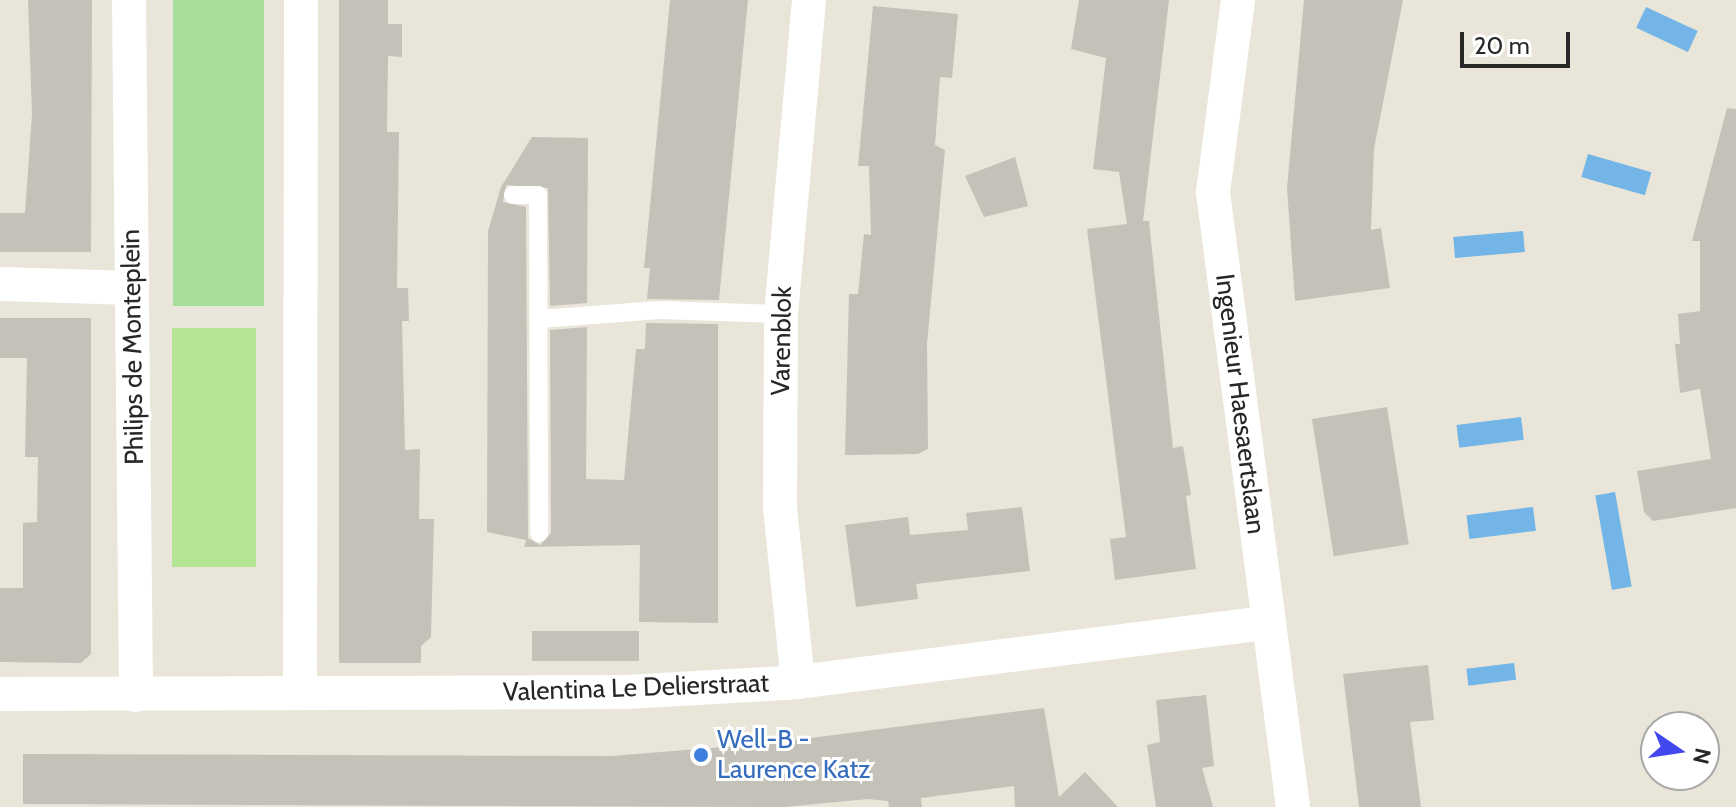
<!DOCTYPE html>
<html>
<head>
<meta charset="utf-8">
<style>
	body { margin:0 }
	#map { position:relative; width:1736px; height:807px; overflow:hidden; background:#e9e5d9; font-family:Cabin,sans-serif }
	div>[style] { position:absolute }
	.green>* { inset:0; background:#a6dd99; transform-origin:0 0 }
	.pitch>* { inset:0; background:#b6e495; transform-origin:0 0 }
	.water>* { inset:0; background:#72b5e6; transform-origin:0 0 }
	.building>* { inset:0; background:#c4c1b9; transform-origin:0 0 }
	.service>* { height:18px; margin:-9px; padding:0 9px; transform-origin:9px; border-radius:9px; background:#fff }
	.minor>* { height:34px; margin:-17px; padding:0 17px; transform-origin:17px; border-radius:17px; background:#fff }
	.dots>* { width:22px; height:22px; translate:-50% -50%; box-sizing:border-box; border:4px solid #fff; border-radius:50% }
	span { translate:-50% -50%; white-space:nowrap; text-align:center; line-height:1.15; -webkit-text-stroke:6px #fff; paint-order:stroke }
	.street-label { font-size:26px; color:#272727 }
	.shop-label { font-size:26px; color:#366cbe }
	.left { translate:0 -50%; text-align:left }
	.north { position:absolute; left:1640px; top:711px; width:80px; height:80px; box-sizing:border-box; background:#fff; border:2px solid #a9a9a9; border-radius:50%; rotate:103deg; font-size:22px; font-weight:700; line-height:32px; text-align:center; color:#272727 }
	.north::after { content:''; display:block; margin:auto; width:28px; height:36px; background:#4248ee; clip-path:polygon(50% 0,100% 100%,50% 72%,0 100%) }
	.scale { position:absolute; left:1460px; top:32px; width:110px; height:36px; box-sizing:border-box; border:4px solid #272727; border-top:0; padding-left:10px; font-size:24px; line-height:28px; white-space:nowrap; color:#272727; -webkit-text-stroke:6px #fff; paint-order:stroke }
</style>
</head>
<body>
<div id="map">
	<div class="green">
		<div style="left:173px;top:0;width:91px;height:306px"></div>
	</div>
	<div class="pitch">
		<div style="left:256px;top:328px;width:239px;height:84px;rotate:90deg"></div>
	</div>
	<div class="water">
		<div style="left:1646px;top:7px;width:57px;height:23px;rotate:25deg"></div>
		<div style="left:1588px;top:154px;width:66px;height:24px;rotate:16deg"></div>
		<div style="left:1523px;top:231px;width:21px;height:70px;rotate:85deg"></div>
		<div style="left:1521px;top:417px;width:23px;height:65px;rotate:83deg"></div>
		<div style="left:1615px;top:492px;width:96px;height:20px;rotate:80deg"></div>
		<div style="left:1533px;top:507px;width:24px;height:67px;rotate:83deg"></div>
		<div style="left:1514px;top:663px;width:17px;height:48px;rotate:83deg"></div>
	</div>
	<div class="building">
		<div style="clip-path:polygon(28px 0,92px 0,91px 252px,0 252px,0 213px,25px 213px,32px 114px)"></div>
		<div style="clip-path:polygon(339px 0,388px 0,388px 24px,402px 24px,402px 57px,388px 56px,387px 132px,399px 132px,397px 288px,408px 288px,409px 321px,402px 321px,405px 450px,420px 449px,419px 519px,434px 519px,431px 637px,421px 646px,421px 663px,339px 663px)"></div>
		<div style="clip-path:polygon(670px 0,748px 0,719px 300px,647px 299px,650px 268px,644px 268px)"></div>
		<div style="clip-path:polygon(1079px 0,1169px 0,1143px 221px,1149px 221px,1173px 448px,1183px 446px,1191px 495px,1186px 496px,1196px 569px,1115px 580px,1110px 539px,1126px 537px,1087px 229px,1127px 224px,1119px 172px,1093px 169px,1106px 58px,1071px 49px)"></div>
		<div style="clip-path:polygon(1304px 0,1403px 0,1374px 149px,1371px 230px,1381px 228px,1390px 288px,1295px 301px,1287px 188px)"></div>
		<div style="clip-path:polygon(873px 6px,958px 14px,952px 78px,940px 77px,935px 145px,945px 150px,927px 344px,928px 449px,918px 454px,845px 455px,849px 294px,858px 294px,864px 234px,871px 235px,869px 166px,858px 166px)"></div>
		<div style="clip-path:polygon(1727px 108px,1736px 109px,1736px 508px,1653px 521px,1644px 512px,1637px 471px,1711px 459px,1700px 389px,1680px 393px,1675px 344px,1680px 344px,1678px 314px,1700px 311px,1700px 241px,1692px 241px)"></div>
		<div style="clip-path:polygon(532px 137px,588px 138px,587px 303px,550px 306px,548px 188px,506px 185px,503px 202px,526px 207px,528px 538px,540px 545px,551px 533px,550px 330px,587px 327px,586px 479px,624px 480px,636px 349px,645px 349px,646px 323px,718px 324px,718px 623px,639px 622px,640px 545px,524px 547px,526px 540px,487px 532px,488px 231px,501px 187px)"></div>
		<div style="clip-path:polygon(1015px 157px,1028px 206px,984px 217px,965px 176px)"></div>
		<div style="clip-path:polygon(0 318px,91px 318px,91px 654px,81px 663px,0 662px,0 588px,23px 588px,23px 523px,37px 522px,38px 457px,25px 457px,27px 358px,0 358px)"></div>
		<div style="left:1387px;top:407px;width:139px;height:76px;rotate:81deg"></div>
		<div style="clip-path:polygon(1022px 507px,1030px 571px,916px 584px,918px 599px,856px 607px,845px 525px,908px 517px,910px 535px,968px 530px,966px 513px)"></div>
		<div style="left:639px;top:631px;width:30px;height:107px;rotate:90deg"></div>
		<div style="clip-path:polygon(1428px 665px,1434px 720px,1410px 722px,1421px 807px,1359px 807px,1343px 674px)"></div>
		<div style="clip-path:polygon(1206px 695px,1214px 766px,1202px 768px,1213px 807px,1156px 807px,1147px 745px,1160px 742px,1156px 700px)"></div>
		<div style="clip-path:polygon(1044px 708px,1059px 797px,1085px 772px,1118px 807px,1015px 807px,1014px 786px,921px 798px,922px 807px,889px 807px,888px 801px,868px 799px,785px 807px,23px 804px,23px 754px,611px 756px,772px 743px)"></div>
	</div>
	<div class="service">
		<div style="left:513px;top:195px;width:25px"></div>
		<div style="left:538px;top:195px;width:338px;rotate:89.8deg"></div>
		<div style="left:539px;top:319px;width:121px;rotate:-4.3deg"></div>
		<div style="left:660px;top:310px;width:121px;rotate:1.9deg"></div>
	</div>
	<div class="minor">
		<div style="left:129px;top:0;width:695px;rotate:89.42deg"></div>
		<div style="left:1238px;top:0;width:194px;rotate:97.4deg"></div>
		<div style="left:1213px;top:192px;width:620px;rotate:82.59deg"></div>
		<div style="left:0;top:284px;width:132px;rotate:1.7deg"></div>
		<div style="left:798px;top:682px;width:174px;rotate:-95.9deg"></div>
		<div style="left:780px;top:509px;width:195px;rotate:-89.7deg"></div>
		<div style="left:781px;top:314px;width:315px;rotate:-84.9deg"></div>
		<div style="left:300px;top:693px;width:693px;rotate:-89.92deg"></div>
		<div style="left:0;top:694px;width:627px;rotate:-0.18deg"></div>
		<div style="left:627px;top:692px;width:171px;rotate:-3.3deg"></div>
		<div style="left:798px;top:682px;width:474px;rotate:-7.2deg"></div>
	</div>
	<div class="dots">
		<div style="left:701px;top:755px;background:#3f7fe0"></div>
	</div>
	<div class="street-label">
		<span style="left:782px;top:341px;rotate:-89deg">Varenblok</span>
		<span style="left:133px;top:347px;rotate:-91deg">Philips de Monteplein</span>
		<span style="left:1240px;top:404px;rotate:83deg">Ingenieur Haesaertslaan</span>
		<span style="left:636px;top:688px;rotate:-2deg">Valentina Le Delierstraat</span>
	</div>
	<div class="shop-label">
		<span class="left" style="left:717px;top:755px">Well-B -<br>Laurence Katz</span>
	</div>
	<div class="north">N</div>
	<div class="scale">20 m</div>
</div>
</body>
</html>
